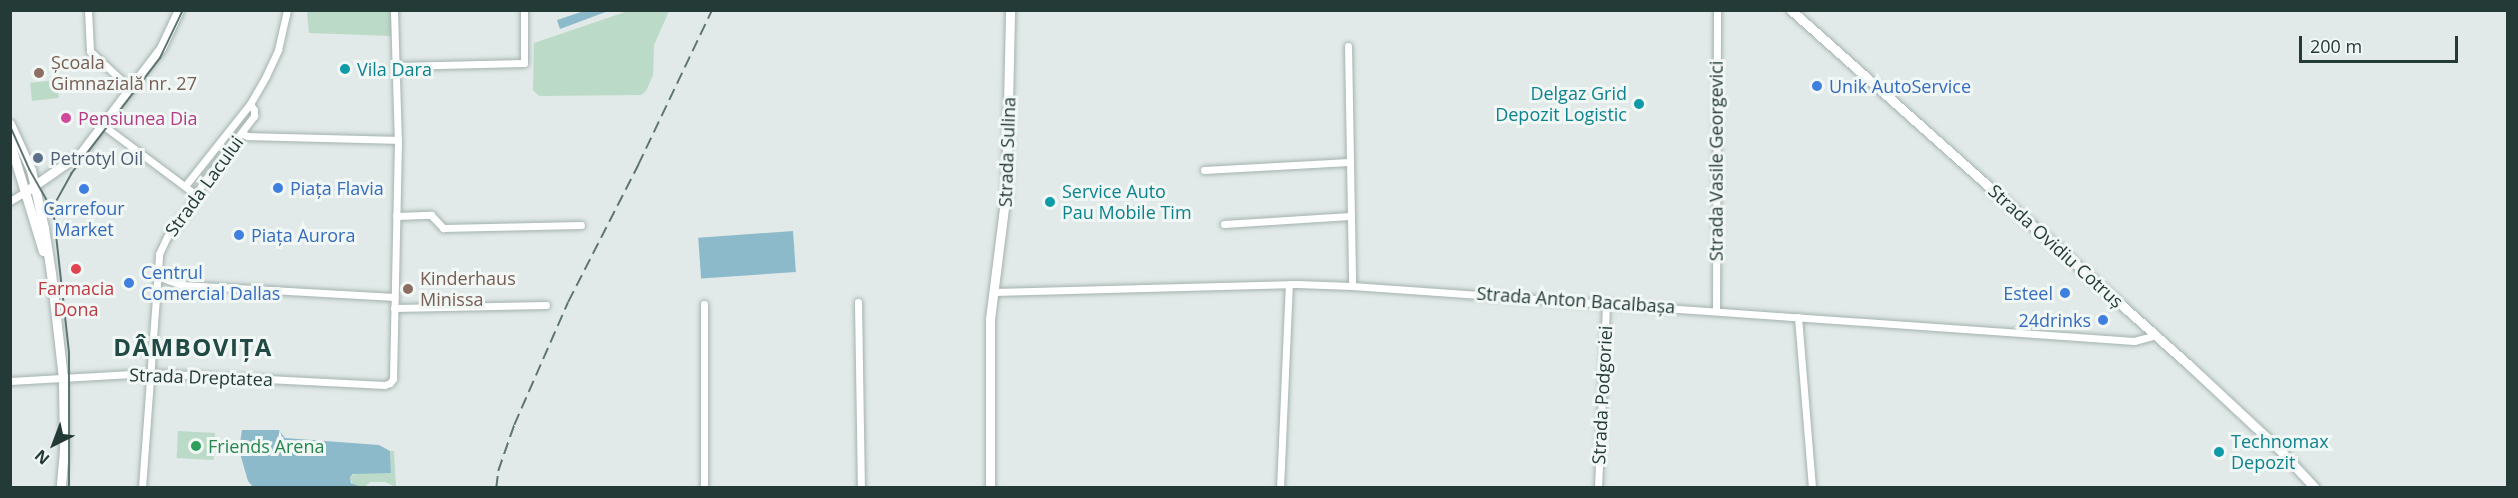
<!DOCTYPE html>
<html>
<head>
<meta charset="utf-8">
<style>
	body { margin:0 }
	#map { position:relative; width:2518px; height:498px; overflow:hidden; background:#e1eae8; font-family:"Open Sans",sans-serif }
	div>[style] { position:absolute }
	.green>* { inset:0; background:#bcdac8; transform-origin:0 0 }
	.water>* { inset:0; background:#8dbacb; transform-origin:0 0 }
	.roads { filter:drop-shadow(0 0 2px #a4b2af) drop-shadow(0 0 2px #a4b2af) }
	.street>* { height:7px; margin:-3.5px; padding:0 3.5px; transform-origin:3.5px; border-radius:3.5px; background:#fff }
	.secondary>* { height:9px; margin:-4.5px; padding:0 4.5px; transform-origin:4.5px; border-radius:4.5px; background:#fff }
	.tram>* { height:1.5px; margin:-0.75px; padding:0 0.75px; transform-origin:0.75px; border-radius:0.75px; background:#5d7572 }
	.rail>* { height:1.5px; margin-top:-0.75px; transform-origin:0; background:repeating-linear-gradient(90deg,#5d7572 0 12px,transparent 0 18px) }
	.dots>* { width:16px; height:16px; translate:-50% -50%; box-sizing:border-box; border:3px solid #f1f7f5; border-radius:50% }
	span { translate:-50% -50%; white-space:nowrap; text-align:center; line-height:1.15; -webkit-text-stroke:6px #f1f7f5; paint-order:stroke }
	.education-label { font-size:18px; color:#785e54 }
	.left { translate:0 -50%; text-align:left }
	.culture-label { font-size:18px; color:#0d838f }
	.right { translate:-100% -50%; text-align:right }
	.shop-label { font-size:18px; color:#366cbe }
	.hotel-label { font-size:18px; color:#b23c85 }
	.street-label { font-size:18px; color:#233a37 }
	.service-label { font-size:18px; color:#4e5e75 }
	.health-label { font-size:18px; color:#be3a42 }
	.leisure-label { font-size:18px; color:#27864d }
	.district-label { font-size:24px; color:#214a45; font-weight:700; letter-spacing:1.5px }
	.frame { position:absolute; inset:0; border:12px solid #233a37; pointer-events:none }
	.north { position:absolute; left:24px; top:414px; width:60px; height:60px; -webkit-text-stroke:4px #f1f7f5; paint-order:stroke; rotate:222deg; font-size:16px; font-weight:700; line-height:24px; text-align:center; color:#233a37 }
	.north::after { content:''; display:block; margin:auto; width:21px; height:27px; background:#233a37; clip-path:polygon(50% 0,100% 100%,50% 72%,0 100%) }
	.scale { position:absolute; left:2299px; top:36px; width:159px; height:27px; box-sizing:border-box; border:3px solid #233a37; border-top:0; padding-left:8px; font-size:18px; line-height:21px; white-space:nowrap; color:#233a37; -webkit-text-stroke:4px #f1f7f5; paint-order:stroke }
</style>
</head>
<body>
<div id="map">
	<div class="green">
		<div style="clip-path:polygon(311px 10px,391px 11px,392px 36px,309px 33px,307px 13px)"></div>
		<div style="clip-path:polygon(631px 10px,669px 11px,654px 45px,653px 75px,646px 91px,641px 95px,539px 96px,533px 90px,534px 43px)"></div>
		<div style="left:57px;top:80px;width:18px;height:27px;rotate:84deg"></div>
		<div style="left:178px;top:431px;width:37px;height:27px;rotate:3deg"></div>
		<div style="clip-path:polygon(390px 451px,394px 451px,396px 487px,385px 482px,370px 482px,365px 487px,354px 487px,350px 477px,357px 473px,391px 473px)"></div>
	</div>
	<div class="water">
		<div style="clip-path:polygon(611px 10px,560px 29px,557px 20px,584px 11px)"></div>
		<div style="left:793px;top:231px;width:41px;height:95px;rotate:86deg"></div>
		<div style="clip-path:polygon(242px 430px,279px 430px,285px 438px,379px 445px,390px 451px,391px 473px,353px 474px,350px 477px,351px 483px,361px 487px,253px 487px,248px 481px,239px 450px)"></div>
	</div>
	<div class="roads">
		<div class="street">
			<div style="left:88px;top:10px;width:41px;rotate:87.2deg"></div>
			<div style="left:90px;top:51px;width:56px;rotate:42.8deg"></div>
			<div style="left:1348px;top:46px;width:240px;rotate:89deg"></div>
			<div style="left:397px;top:66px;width:127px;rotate:-1.4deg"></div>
			<div style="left:524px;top:63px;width:53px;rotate:-90deg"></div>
			<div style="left:104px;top:126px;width:114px;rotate:36.8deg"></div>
			<div style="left:242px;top:134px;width:6px;rotate:18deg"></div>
			<div style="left:248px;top:136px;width:150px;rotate:1.5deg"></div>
			<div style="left:1204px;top:170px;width:145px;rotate:-3.2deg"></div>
			<div style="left:185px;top:186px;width:105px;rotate:-51.6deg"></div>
			<div style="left:250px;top:104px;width:32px;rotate:-60deg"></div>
			<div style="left:266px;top:76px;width:29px;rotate:-65deg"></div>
			<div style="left:278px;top:50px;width:41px;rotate:-77.3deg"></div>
			<div style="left:10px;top:201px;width:17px;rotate:-31deg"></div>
			<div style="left:396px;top:216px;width:35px;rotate:-2deg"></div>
			<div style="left:431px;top:215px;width:18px;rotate:47deg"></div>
			<div style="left:443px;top:228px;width:138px;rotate:-1.2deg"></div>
			<div style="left:1224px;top:224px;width:126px;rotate:-3.6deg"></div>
			<div style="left:157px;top:276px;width:27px;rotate:20deg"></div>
			<div style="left:182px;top:285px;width:213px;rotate:3.2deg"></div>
			<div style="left:994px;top:292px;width:303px;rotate:-1.5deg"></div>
			<div style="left:1297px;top:284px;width:55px;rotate:2.1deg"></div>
			<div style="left:1352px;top:286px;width:784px;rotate:4.02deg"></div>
			<div style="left:2134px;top:341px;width:23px;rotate:-15deg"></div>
			<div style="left:858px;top:302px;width:186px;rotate:89.1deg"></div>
			<div style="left:394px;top:308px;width:152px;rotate:-1.1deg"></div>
			<div style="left:1716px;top:311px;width:301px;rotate:-89.8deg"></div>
			<div style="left:1798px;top:317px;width:172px;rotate:85.3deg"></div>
			<div style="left:10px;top:381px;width:139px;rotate:-3.3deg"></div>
			<div style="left:149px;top:373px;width:236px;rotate:2.9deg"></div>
			<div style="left:385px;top:385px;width:5px;rotate:-22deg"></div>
			<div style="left:390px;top:383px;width:5px;rotate:-53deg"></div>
			<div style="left:393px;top:379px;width:234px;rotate:-88.8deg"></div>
			<div style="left:398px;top:145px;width:135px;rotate:-91.7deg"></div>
			<div style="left:142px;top:488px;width:235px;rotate:-85.8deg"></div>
			<div style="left:159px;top:254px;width:19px;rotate:-65deg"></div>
			<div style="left:167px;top:237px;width:38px;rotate:-53deg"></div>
			<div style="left:190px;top:207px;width:26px;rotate:-62deg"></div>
			<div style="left:202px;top:184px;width:86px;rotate:-52.6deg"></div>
			<div style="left:254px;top:116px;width:6px;rotate:-90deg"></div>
			<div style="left:254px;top:110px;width:7px;rotate:-124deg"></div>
			<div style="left:704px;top:488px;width:184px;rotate:-90deg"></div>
			<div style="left:1280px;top:488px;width:204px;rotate:-87.5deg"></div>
			<div style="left:1598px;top:488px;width:185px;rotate:-87.5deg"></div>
		</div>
		<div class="secondary">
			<div style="left:1791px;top:10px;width:535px;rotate:41.74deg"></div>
			<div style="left:2190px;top:366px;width:120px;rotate:43deg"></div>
			<div style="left:2278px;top:448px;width:54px;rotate:47.2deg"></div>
			<div style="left:10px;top:124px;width:51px;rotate:65.5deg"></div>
			<div style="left:31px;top:170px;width:59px;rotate:77.4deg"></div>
			<div style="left:44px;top:228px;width:46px;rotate:81.2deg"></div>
			<div style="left:51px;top:273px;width:107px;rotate:83.5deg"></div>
			<div style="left:63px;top:379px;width:71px;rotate:89.2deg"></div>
			<div style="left:64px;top:450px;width:38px;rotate:95deg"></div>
			<div style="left:10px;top:143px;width:113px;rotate:73deg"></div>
			<div style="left:25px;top:192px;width:68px;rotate:-34.9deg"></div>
			<div style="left:81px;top:153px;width:132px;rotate:-52.7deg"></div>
			<div style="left:161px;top:48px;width:42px;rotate:-64.7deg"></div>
			<div style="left:990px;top:488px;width:169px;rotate:-90deg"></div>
			<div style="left:990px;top:319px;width:128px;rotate:-82.8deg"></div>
			<div style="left:1006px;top:192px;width:182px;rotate:-88.7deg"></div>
		</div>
	</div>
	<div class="tram">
		<div style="left:10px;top:125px;width:49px;rotate:66deg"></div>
		<div style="left:30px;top:170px;width:51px;rotate:60.4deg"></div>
		<div style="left:69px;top:488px;width:135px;rotate:-90deg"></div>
		<div style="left:69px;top:353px;width:147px;rotate:-96.3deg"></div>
		<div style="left:53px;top:207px;width:38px;rotate:-61deg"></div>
		<div style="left:71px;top:174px;width:146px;rotate:-52.5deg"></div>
		<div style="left:160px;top:58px;width:53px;rotate:-64.4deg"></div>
	</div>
	<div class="rail">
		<div style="left:496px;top:488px;width:17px;rotate:-83deg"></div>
		<div style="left:498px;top:471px;width:49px;rotate:-70.8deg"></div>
		<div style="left:514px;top:425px;width:134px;rotate:-66.3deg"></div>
		<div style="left:568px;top:302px;width:154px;rotate:-62.9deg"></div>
		<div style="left:638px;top:165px;width:172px;rotate:-64.5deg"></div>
	</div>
	<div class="dots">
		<div style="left:345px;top:69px;background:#0f9aa8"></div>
		<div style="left:39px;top:73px;background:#8d6e63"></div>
		<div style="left:1817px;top:86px;background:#3f7fe0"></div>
		<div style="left:1639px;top:104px;background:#0f9aa8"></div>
		<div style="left:66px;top:118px;background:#d1479c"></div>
		<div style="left:38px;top:158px;background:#5c6f8a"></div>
		<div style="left:278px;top:188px;background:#3f7fe0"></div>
		<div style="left:84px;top:189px;background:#3f7fe0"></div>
		<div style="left:1050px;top:202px;background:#0f9aa8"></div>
		<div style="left:239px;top:235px;background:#3f7fe0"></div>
		<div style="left:76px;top:269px;background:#e0444e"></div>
		<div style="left:129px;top:283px;background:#3f7fe0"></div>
		<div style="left:408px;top:289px;background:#8d6e63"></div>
		<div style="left:2065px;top:293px;background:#3f7fe0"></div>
		<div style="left:2103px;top:320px;background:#3f7fe0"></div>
		<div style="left:196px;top:446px;background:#2e9e5b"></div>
		<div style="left:2219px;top:452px;background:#0f9aa8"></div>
	</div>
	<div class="education-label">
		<span class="left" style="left:51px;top:73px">Școala<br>Gimnazială nr. 27</span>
		<span class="left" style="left:420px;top:289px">Kinderhaus<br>Minissa</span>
	</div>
	<div class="culture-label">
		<span class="left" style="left:357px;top:69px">Vila Dara</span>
		<span class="right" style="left:1627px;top:104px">Delgaz Grid<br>Depozit Logistic</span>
		<span class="left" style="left:1062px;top:202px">Service Auto<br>Pau Mobile Tim</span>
		<span class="left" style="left:2231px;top:452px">Technomax<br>Depozit</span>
	</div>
	<div class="shop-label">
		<span class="left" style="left:1829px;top:86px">Unik AutoService</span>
		<span class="left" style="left:290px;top:188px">Piața Flavia</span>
		<span style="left:84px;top:219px">Carrefour<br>Market</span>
		<span class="left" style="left:251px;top:235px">Piața Aurora</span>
		<span class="left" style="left:141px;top:283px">Centrul<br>Comercial Dallas</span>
		<span class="right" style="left:2053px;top:293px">Esteel</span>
		<span class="right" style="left:2091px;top:320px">24drinks</span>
	</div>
	<div class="hotel-label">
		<span class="left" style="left:78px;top:118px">Pensiunea Dia</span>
	</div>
	<div class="street-label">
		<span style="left:1007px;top:152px;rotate:-88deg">Strada Sulina</span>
		<span style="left:1716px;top:161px;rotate:-90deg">Strada Vasile Georgevici</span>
		<span style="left:204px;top:186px;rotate:-54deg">Strada Lacului</span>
		<span style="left:2056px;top:246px;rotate:42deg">Strada Ovidiu Cotruș</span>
		<span style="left:1576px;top:300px;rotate:4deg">Strada Anton Bacalbașa</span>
		<span style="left:201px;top:377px;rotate:2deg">Strada Dreptatea</span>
		<span style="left:1602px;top:395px;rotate:-87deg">Strada Podgoriei</span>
	</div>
	<div class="service-label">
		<span class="left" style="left:50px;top:158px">Petrotyl Oil</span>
	</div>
	<div class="health-label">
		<span style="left:76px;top:299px">Farmacia<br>Dona</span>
	</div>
	<div class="leisure-label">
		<span class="left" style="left:208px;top:446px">Friends Arena</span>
	</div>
	<div class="district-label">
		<span style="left:193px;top:347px">DÂMBOVIȚA</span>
	</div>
	<div class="frame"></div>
	<div class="north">N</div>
	<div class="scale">200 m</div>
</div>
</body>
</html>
